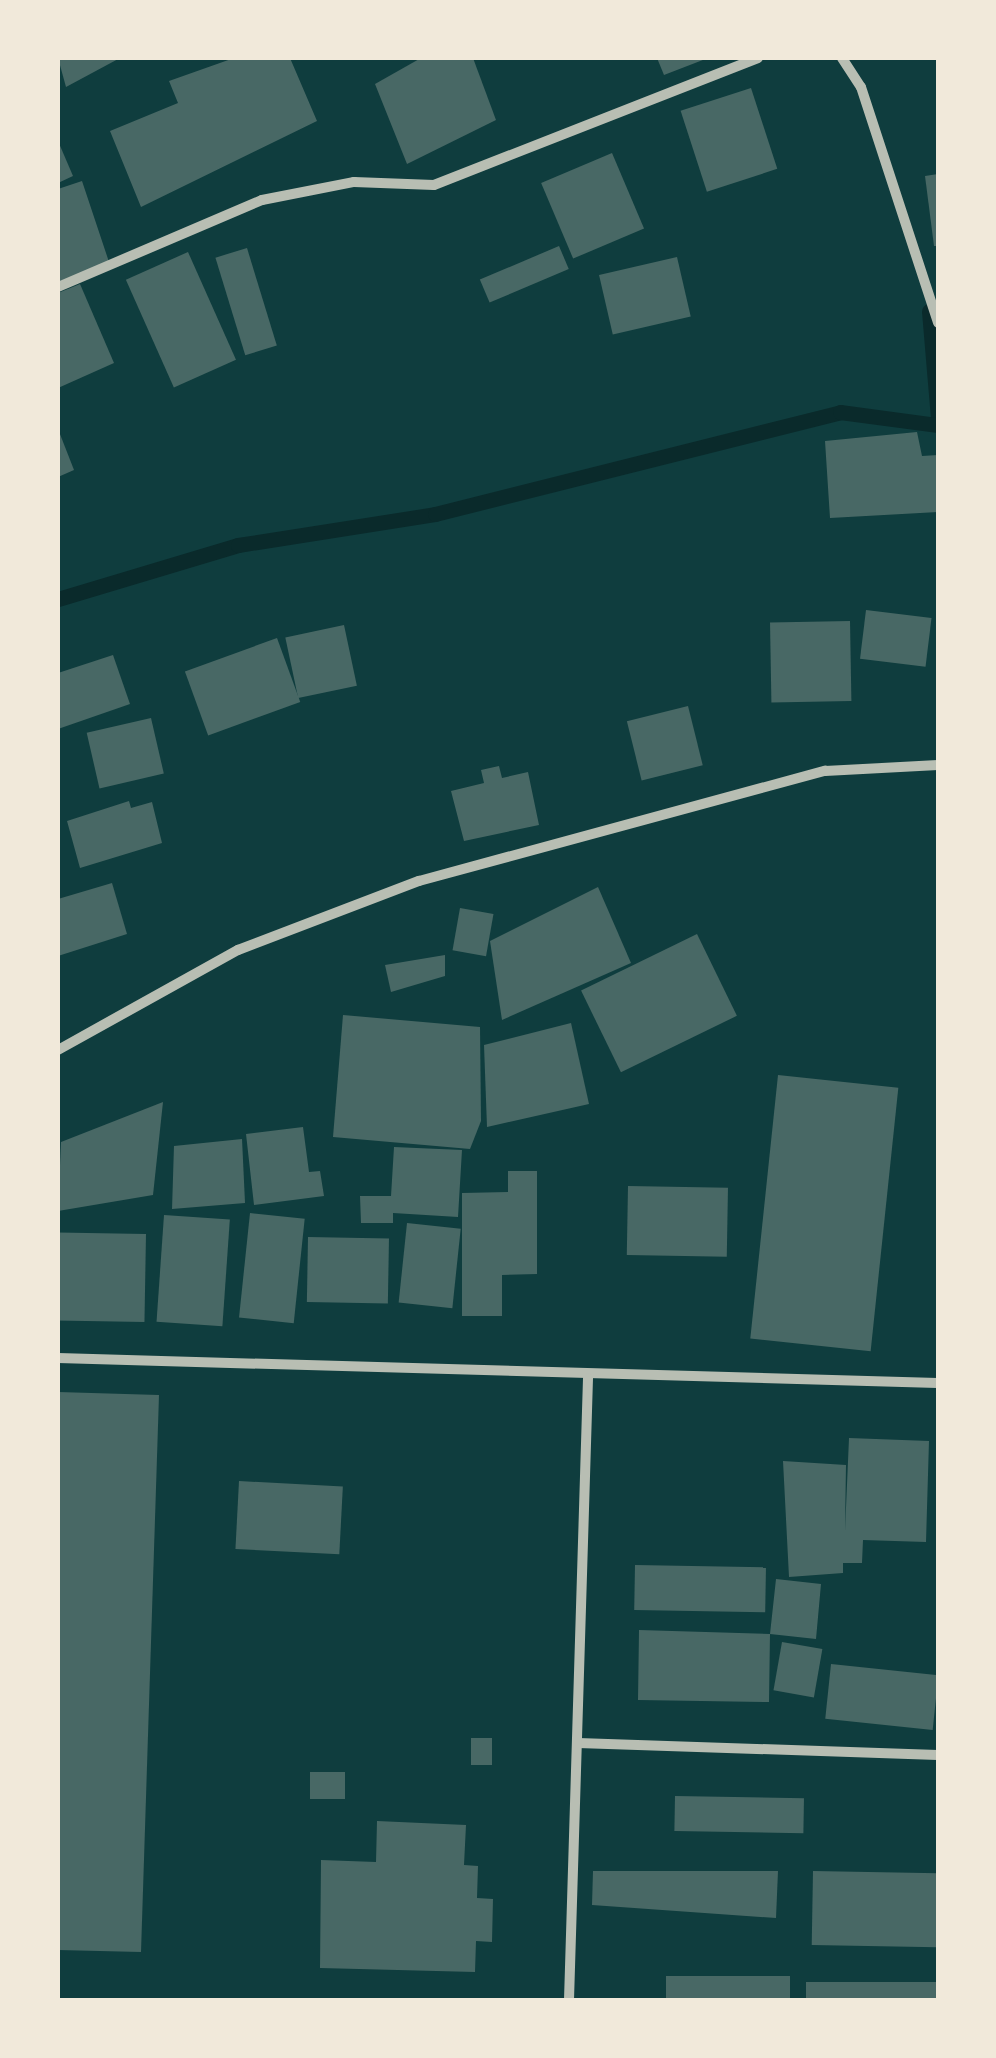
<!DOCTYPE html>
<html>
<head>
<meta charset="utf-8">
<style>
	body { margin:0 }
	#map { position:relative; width:996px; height:2058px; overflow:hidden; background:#0f3d3e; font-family:Karla,sans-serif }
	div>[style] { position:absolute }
	.stream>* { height:15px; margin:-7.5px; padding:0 7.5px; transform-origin:7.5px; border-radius:7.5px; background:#0a2a2b }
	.building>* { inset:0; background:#486865; transform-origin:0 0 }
	.minor>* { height:10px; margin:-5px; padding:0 5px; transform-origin:5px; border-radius:5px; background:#b8beb3 }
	span { translate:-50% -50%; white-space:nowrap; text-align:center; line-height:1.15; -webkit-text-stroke:8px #f1e9da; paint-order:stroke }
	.frame { position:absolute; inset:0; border:60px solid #f1e9da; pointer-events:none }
</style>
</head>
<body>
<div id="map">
	<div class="stream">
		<div style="left:929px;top:311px;width:107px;rotate:85.2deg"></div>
		<div style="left:58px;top:599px;width:188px;rotate:-16.7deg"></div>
		<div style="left:238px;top:545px;width:199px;rotate:-8.9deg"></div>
		<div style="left:435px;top:514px;width:418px;rotate:-14.1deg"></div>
		<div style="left:840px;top:412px;width:99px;rotate:7.6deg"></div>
	</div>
	<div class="building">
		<div style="clip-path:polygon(58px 58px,120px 58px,66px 87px)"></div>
		<div style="clip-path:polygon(234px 58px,290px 58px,317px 121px,141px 207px,110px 131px,178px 103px,169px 81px)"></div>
		<div style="clip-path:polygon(421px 58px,473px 58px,496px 120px,407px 164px,375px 84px)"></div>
		<div style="clip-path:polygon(657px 58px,708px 58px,664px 75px)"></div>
		<div style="left:751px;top:88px;width:85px;height:74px;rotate:72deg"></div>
		<div style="clip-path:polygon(58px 141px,73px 176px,58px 183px)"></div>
		<div style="left:612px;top:153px;width:82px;height:77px;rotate:67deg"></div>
		<div style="clip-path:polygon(938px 174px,938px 246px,934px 246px,925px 176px)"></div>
		<div style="clip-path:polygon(82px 181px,110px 265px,58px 282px,58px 189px)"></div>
		<div style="left:559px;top:246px;width:25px;height:86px;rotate:67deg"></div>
		<div style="left:247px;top:248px;width:102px;height:33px;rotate:73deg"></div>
		<div style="left:188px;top:252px;width:118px;height:68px;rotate:66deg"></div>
		<div style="left:677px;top:257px;width:61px;height:80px;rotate:77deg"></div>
		<div style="clip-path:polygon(80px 284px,114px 363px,58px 388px,58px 293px)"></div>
		<div style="clip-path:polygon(58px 429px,74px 470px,58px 477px)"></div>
		<div style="clip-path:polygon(917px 432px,922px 456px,938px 455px,938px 512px,830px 518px,825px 441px)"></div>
		<div style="left:866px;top:610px;width:66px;height:49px;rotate:7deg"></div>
		<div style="left:850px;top:621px;width:80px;height:80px;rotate:89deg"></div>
		<div style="left:344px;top:625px;width:62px;height:60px;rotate:78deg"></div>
		<div style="left:277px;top:638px;width:68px;height:98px;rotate:70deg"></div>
		<div style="clip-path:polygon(113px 655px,130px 704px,58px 729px,58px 673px)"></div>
		<div style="left:688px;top:706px;width:61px;height:63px;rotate:76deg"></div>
		<div style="left:151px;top:718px;width:57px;height:66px;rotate:77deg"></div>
		<div style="clip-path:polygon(499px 766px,502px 778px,528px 772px,539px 825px,464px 841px,451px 791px,484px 783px,481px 770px)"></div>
		<div style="clip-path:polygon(129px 801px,131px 808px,152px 802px,162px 843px,80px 868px,67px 821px)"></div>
		<div style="clip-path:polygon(112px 883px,127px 934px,58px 956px,58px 899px)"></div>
		<div style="clip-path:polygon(598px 887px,631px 963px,502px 1020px,490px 941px)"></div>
		<div style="left:460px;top:908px;width:34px;height:43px;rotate:10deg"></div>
		<div style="left:697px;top:934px;width:91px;height:129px;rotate:64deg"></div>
		<div style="clip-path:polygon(445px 955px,445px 976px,391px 992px,385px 965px)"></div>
		<div style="clip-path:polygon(343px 1015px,480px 1027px,481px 1121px,470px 1149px,333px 1137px)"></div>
		<div style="clip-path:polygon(571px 1023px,589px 1104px,487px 1127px,484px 1045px)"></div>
		<div style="left:778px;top:1075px;width:121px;height:265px;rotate:6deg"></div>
		<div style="clip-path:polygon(163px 1102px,153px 1195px,58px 1211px,61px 1142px)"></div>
		<div style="clip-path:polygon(303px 1127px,309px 1172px,320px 1171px,324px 1196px,254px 1205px,246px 1134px)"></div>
		<div style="clip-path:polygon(242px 1139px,245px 1203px,172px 1209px,174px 1146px)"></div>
		<div style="clip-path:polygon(394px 1147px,462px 1150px,458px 1217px,393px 1213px,393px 1223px,361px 1223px,360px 1196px,391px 1196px)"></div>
		<div style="clip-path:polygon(508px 1171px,537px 1171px,537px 1274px,502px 1275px,502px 1316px,462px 1316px,462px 1193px,508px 1192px)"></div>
		<div style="left:628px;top:1186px;width:100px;height:69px;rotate:1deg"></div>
		<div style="left:250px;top:1213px;width:55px;height:105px;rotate:6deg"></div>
		<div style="left:164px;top:1215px;width:66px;height:107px;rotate:4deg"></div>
		<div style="left:407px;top:1223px;width:54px;height:80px;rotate:6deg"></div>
		<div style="left:146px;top:1234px;width:88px;height:88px;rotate:91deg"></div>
		<div style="left:308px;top:1237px;width:81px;height:65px;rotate:1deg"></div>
		<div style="clip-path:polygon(58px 1392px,159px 1395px,141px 1952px,58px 1950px)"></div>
		<div style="clip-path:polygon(849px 1438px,929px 1441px,926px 1542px,863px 1540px,862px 1563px,843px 1563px,843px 1573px,789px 1577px,783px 1461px,846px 1465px,845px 1531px)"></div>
		<div style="left:239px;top:1481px;width:104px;height:68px;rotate:3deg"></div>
		<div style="left:635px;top:1565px;width:131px;height:45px;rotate:1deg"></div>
		<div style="clip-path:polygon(776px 1579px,821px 1584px,816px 1639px,770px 1634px,769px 1702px,638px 1700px,639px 1630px,770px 1634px)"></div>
		<div style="left:782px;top:1642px;width:41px;height:49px;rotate:10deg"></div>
		<div style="left:831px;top:1664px;width:108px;height:55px;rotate:6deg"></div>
		<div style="left:471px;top:1738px;width:21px;height:27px"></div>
		<div style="left:310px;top:1772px;width:35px;height:27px"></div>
		<div style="left:675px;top:1796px;width:129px;height:35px;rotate:1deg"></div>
		<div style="clip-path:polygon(377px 1821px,466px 1825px,464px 1865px,478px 1866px,477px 1898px,493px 1899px,492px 1942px,476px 1941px,475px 1972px,320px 1968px,321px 1860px,376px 1862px)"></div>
		<div style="clip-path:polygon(593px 1871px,778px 1871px,776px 1918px,592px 1905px)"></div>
		<div style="left:813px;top:1871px;width:125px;height:74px;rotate:1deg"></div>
		<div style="left:666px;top:1976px;width:124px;height:24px"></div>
		<div style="left:806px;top:1982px;width:132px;height:18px"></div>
	</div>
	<div class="minor">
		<div style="left:842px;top:58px;width:35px;rotate:57deg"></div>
		<div style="left:861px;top:87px;width:248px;rotate:71.9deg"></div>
		<div style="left:58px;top:287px;width:222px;rotate:-23.1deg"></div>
		<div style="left:262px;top:200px;width:94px;rotate:-11.1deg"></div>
		<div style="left:354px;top:182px;width:80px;rotate:2.1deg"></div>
		<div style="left:434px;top:185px;width:348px;rotate:-21.4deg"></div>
		<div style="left:58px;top:1050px;width:206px;rotate:-29.1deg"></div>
		<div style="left:238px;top:950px;width:194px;rotate:-20.9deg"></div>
		<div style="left:419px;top:881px;width:421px;rotate:-15.2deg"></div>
		<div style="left:825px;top:771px;width:113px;rotate:-3deg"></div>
		<div style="left:58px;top:1358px;width:880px;rotate:1.63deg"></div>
		<div style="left:578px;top:1743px;width:360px;rotate:1.9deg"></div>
		<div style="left:569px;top:2000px;width:622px;rotate:-88.25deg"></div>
	</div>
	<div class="frame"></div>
</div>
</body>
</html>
